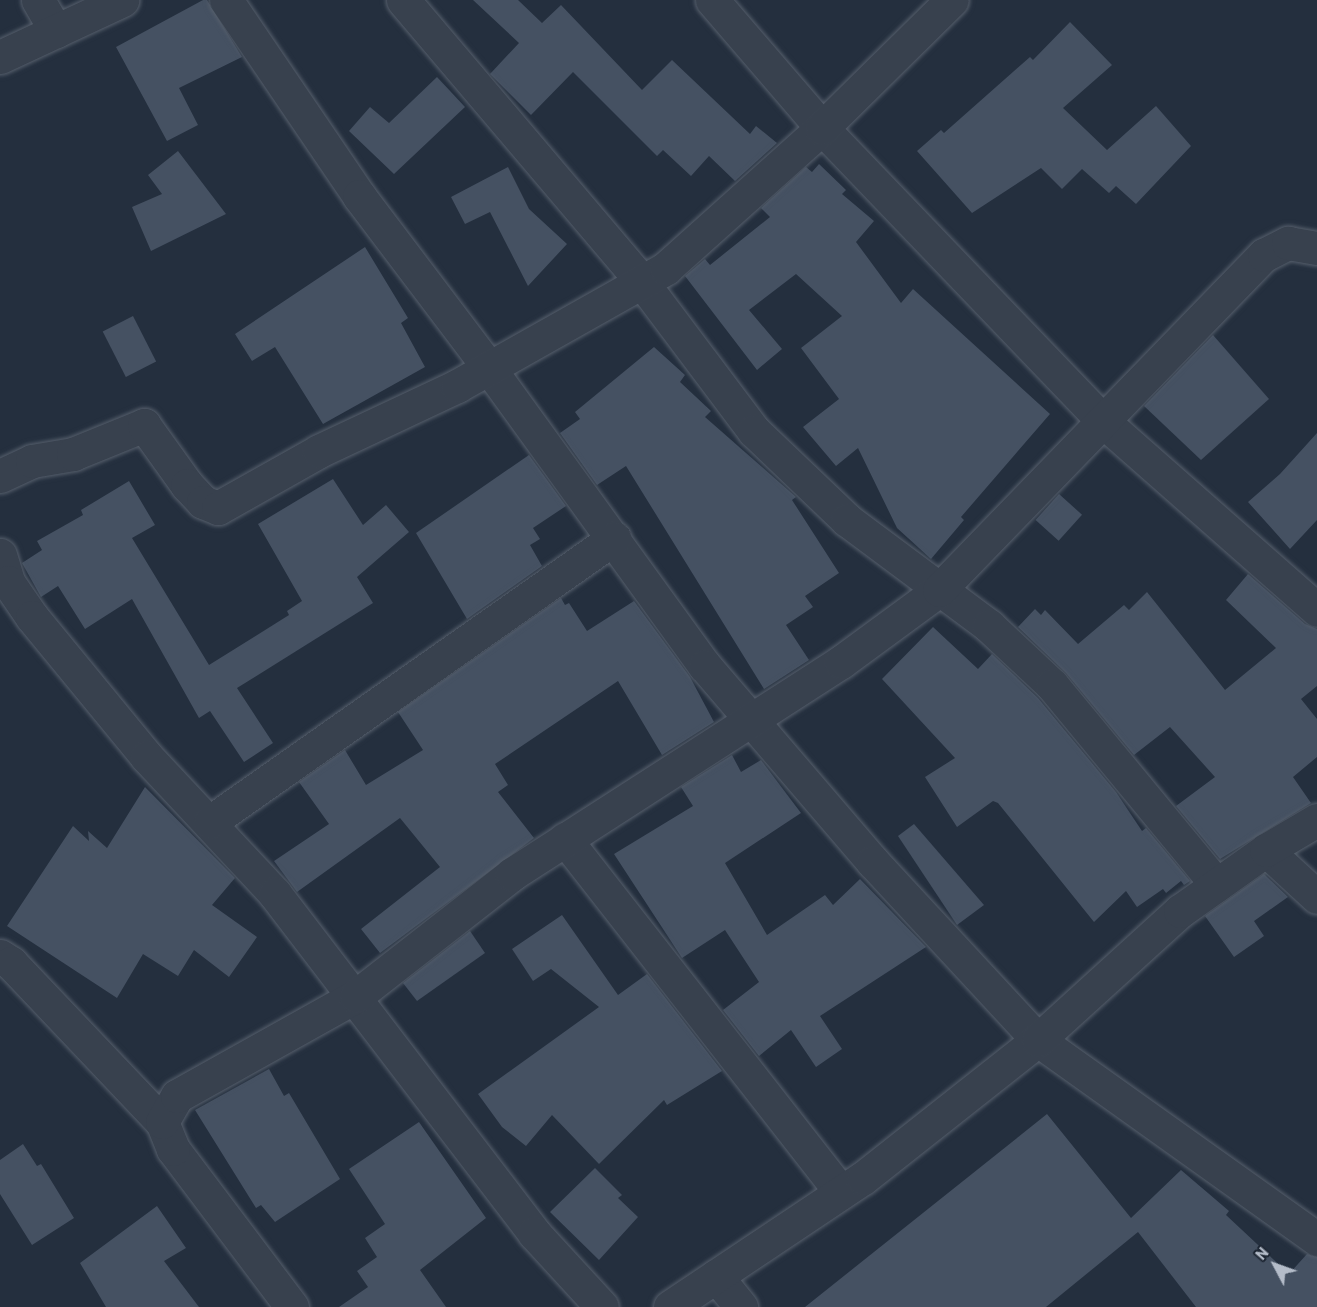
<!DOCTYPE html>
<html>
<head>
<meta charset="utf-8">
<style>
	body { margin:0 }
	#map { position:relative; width:1317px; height:1307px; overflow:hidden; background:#242f3e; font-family:Barlow,sans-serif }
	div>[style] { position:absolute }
	.building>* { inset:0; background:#455162; transform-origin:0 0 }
	.roads { filter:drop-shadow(0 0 2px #565f6c) drop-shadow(0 0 2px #565f6c) }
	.minor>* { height:33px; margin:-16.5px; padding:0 16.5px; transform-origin:16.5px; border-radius:16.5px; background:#38414e }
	span { translate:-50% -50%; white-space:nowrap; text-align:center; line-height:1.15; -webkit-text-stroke:4.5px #1d2633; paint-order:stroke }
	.north { position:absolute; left:1245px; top:1235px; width:60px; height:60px; -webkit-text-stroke:4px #1d2633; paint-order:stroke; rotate:311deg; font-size:16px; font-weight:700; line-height:24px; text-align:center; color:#b4bcc9 }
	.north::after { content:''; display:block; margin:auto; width:21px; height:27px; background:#b4bcc9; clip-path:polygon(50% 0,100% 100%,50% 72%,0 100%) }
</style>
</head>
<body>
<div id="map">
	<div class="building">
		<div style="clip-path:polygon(203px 0,207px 0,242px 57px,179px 88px,198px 125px,167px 141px,116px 47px)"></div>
		<div style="clip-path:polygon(473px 0,518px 0,542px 23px,561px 5px,642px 90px,672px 60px,750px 134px,756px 126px,777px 143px,735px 181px,709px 156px,691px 176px,663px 150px,657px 156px,573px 72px,531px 115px,490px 74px,519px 43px)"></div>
		<div style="clip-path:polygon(1070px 22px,1112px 65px,1063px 108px,1107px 150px,1156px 106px,1191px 146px,1136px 204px,1116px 186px,1109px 193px,1082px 169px,1062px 189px,1041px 168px,972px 213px,917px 151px,941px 130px,944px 133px,1030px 57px,1033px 60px)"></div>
		<div style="clip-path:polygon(437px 77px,465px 107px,394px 174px,349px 131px,370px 107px,389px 123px)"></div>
		<div style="clip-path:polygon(178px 151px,226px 214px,151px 251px,132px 207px,162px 194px,148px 175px)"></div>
		<div style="clip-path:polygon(819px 164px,846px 190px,842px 194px,874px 221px,856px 242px,901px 303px,913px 289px,1050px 414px,961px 517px,964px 520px,931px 559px,897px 528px,858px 448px,836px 466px,803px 427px,839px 399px,801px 348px,842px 316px,796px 274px,749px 310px,782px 349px,757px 370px,685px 276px,705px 259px,710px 265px,770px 217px,761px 208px,806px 167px,812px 172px)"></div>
		<div style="clip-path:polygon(508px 167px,529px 209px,567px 244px,528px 286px,490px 212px,465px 224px,451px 197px)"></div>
		<div style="clip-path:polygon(365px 247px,408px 318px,401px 323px,425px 367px,323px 424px,275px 347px,252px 361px,235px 334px)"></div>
		<div style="left:133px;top:316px;width:51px;height:34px;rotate:63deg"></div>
		<div style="clip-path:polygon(1213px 335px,1269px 399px,1201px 460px,1144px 406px)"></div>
		<div style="clip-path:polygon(654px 347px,685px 375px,680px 382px,711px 411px,705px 417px,796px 497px,792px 500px,839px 573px,805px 596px,813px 607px,786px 625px,809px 660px,764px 689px,626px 466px,597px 485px,560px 433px,580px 419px,575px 412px)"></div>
		<div style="clip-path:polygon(1317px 433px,1317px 520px,1290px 549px,1248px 502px,1280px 474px)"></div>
		<div style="clip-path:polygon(529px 455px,566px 506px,533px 528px,540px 539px,530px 545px,542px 566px,467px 619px,416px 533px)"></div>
		<div style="clip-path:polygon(333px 479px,363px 525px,386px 505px,409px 532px,357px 577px,373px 603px,237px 688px,273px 743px,244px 762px,210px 711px,199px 718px,132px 599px,85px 629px,58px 586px,41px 597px,22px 563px,42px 550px,37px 541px,83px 515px,81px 510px,129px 481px,155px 525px,132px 538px,209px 665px,289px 615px,287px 611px,302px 601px,258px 524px)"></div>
		<div style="left:1059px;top:494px;width:31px;height:35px;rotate:42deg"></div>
		<div style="clip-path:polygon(1248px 574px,1305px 624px,1317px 629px,1317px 686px,1301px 699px,1317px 719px,1317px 757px,1293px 777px,1311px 803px,1220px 859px,1176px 806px,1215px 777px,1170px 727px,1134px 755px,1066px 673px,1018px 627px,1035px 609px,1041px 615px,1045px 610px,1078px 644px,1124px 605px,1129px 610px,1147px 592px,1225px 690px,1276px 648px,1226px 600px)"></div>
		<div style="clip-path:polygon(561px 598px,565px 605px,569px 603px,587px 631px,634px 601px,690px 677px,714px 722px,662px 755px,618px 681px,495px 764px,508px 785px,498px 792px,534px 838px,380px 953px,361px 929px,440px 867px,400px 818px,297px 892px,274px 861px,329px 824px,299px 782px,345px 750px,366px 785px,423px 750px,398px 712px)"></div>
		<div style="clip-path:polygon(933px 627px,978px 669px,992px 654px,1038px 698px,1116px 792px,1142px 831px,1146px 828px,1190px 881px,1184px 885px,1181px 881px,1166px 893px,1163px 889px,1137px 907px,1126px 891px,1094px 922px,998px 803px,993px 801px,957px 827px,925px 777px,955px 758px,882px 679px)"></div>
		<div style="clip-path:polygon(732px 755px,741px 772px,761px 760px,801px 813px,725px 863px,767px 935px,825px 895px,833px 905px,860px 879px,926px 947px,820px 1016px,842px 1049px,816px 1067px,791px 1030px,759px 1056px,723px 1010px,759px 982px,725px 930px,682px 958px,614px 854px,693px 806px,681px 787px)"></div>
		<div style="clip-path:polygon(145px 787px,235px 878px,212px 905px,257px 937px,229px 977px,194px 950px,178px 976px,143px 954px,117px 998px,7px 926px,73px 826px,89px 841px,88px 831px,107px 848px)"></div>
		<div style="clip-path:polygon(914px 824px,984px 905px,957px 925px,898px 836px)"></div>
		<div style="clip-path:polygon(1264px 874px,1288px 897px,1254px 921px,1264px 936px,1234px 957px,1205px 916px)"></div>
		<div style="clip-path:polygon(562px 915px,618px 995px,647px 974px,722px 1071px,667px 1105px,664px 1100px,599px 1164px,552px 1115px,526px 1146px,502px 1127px,478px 1094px,599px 1007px,551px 969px,533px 981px,512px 949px)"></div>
		<div style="clip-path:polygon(470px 931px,485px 953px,417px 1001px,403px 983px)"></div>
		<div style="clip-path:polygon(269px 1069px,284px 1096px,289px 1093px,340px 1179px,275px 1222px,261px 1205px,256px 1208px,195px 1110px)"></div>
		<div style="clip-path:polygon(1047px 1114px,1131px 1218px,1181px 1170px,1229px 1211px,1226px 1215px,1289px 1274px,1307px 1254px,1317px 1257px,1317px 1307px,1196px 1307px,1138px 1232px,1046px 1307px,805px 1307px)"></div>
		<div style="clip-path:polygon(419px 1122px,486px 1218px,420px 1270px,446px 1307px,339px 1307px,368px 1287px,357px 1271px,377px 1257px,365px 1238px,385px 1224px,349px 1169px)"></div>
		<div style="clip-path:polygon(23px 1144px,37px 1166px,41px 1164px,74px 1218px,32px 1245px,0 1194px,0 1160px)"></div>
		<div style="clip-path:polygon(595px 1168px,622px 1195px,618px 1198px,638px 1217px,599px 1260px,550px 1212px)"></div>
		<div style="clip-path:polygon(157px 1206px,186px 1248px,164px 1261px,199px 1307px,106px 1307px,80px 1263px)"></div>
	</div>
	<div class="roads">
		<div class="minor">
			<div style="left:38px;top:0;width:36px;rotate:60deg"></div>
			<div style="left:226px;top:0;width:237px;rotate:55.8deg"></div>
			<div style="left:359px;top:196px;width:216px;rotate:52.9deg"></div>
			<div style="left:489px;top:368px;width:368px;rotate:54.1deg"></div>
			<div style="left:705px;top:666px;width:258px;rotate:49.4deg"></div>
			<div style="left:873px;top:862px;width:243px;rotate:47.2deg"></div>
			<div style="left:1038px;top:1040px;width:343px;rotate:35.5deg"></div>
			<div style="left:403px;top:0;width:370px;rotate:49.7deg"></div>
			<div style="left:642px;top:282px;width:186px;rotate:53.1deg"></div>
			<div style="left:754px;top:431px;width:129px;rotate:43.7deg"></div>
			<div style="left:847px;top:520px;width:177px;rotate:36.7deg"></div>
			<div style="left:989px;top:626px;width:86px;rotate:43.1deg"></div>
			<div style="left:1052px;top:685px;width:259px;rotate:50.5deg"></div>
			<div style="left:712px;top:0;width:169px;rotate:49.3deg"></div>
			<div style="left:822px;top:128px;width:407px;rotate:46.2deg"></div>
			<div style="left:1104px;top:422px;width:284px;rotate:41.4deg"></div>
			<div style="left:0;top:57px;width:135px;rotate:-25deg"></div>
			<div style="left:0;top:476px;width:35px;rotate:-25deg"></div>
			<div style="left:32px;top:461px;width:42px;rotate:-9.7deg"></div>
			<div style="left:73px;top:454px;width:77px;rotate:-22.2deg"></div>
			<div style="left:144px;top:425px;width:74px;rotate:54.4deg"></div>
			<div style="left:187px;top:485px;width:23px;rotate:47deg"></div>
			<div style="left:203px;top:502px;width:16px;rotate:22deg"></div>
			<div style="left:218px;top:508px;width:116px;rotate:-29.4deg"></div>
			<div style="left:319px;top:451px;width:153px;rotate:-25.2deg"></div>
			<div style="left:457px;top:386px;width:240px;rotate:-29.4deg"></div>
			<div style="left:666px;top:268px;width:210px;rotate:-41.9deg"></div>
			<div style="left:822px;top:128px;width:182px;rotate:-44.6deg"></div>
			<div style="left:0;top:555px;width:28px;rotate:73deg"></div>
			<div style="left:8px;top:582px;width:42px;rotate:55.6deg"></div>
			<div style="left:32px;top:617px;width:181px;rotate:50.6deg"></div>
			<div style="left:147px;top:757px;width:187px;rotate:46.9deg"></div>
			<div style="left:275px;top:894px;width:427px;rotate:52.6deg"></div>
			<div style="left:534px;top:1233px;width:100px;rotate:47.4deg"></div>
			<div style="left:210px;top:822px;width:494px;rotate:-35.1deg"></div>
			<div style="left:565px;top:839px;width:448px;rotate:52deg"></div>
			<div style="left:1266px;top:850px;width:69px;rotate:42.7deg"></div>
			<div style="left:0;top:956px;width:13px;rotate:32deg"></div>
			<div style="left:11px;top:963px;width:219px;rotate:46.5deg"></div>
			<div style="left:716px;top:1276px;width:40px;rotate:51deg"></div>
			<div style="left:292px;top:1307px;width:198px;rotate:-127deg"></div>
			<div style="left:173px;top:1149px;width:29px;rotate:-112deg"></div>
			<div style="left:162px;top:1122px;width:30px;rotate:-60deg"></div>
			<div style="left:177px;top:1096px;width:205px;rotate:-29.2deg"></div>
			<div style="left:356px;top:996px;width:198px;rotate:-38deg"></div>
			<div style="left:512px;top:874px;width:391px;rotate:-32.8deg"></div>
			<div style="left:841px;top:662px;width:122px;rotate:-36.3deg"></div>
			<div style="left:939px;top:590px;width:467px;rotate:-45.9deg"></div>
			<div style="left:1264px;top:255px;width:27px;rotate:-27deg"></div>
			<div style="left:1288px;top:243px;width:29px;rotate:10deg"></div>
			<div style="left:670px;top:1307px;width:232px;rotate:-33.8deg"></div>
			<div style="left:863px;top:1178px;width:223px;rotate:-38.3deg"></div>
			<div style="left:1038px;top:1040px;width:192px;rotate:-42.3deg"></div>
			<div style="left:1180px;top:911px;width:105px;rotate:-35.3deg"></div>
			<div style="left:1266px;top:850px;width:59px;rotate:-30.5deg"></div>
		</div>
	</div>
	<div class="north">N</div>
</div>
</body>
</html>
